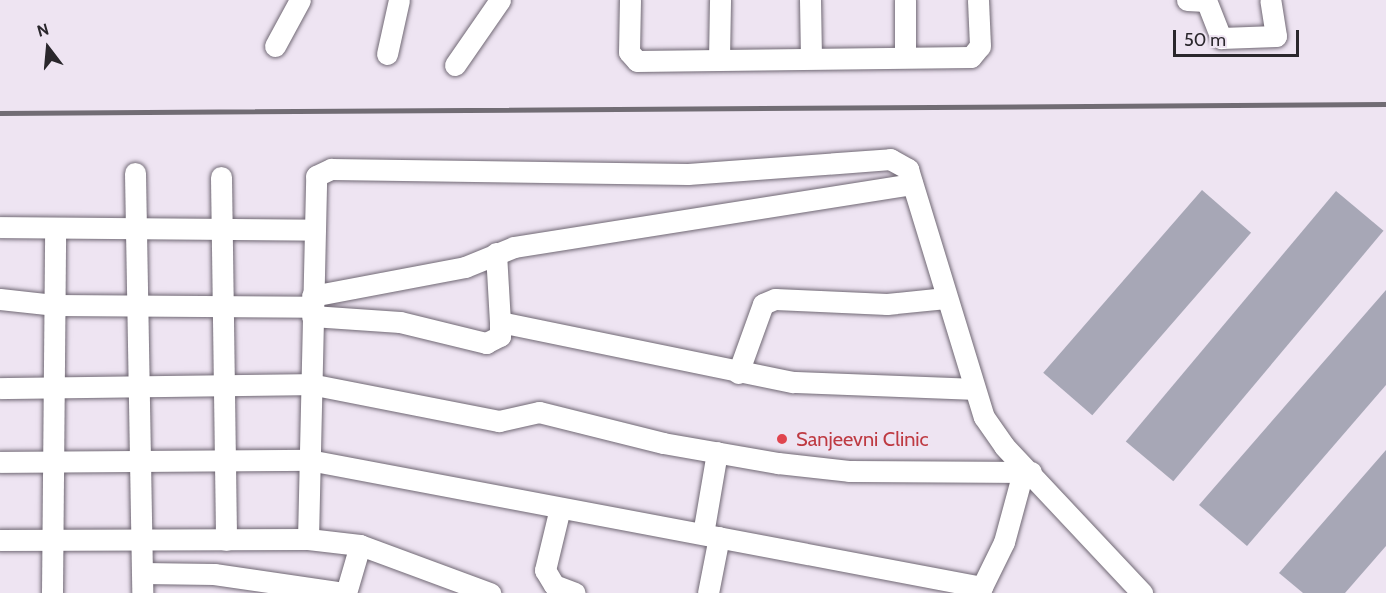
<!DOCTYPE html>
<html>
<head>
<meta charset="utf-8">
<style>
	body { margin:0 }
	#map { position:relative; width:1386px; height:593px; overflow:hidden; background:#eee4f2; font-family:Cabin,sans-serif }
	div>[style] { position:absolute }
	.building>* { inset:0; background:#a7a7b6; transform-origin:0 0 }
	.roads { filter:drop-shadow(0 0 2px #706874) drop-shadow(0 0 2px #706874) }
	.minor>* { height:21px; margin:-10.5px; padding:0 10.5px; transform-origin:10.5px; border-radius:10.5px; background:#fff }
	.rail>* { height:4.5px; margin:-2.25px; padding:0 2.25px; transform-origin:2.25px; border-radius:2.25px; background:#716c74 }
	.dots>* { width:16px; height:16px; translate:-50% -50%; box-sizing:border-box; border:3px solid #eee4f2; border-radius:50% }
	span { translate:-50% -50%; white-space:nowrap; text-align:center; line-height:1.15; -webkit-text-stroke:4.5px #eee4f2; paint-order:stroke }
	.health-label { font-size:20px; color:#be3a42 }
	.left { translate:0 -50%; text-align:left }
	.north { position:absolute; left:18px; top:18px; width:60px; height:60px; -webkit-text-stroke:4px #eee4f2; paint-order:stroke; rotate:344deg; font-size:16px; font-weight:700; line-height:24px; text-align:center; color:#2a272c }
	.north::after { content:''; display:block; margin:auto; width:21px; height:27px; background:#2a272c; clip-path:polygon(50% 0,100% 100%,50% 72%,0 100%) }
	.scale { position:absolute; left:1173px; top:30px; width:126px; height:27px; box-sizing:border-box; border:3px solid #2a272c; border-top:0; padding-left:8px; font-size:18px; line-height:21px; white-space:nowrap; color:#2a272c; -webkit-text-stroke:4px #eee4f2; paint-order:stroke }
</style>
</head>
<body>
<div id="map">
	<div class="building">
		<div style="left:1202px;top:190px;width:65px;height:242px;rotate:41deg"></div>
		<div style="left:1336px;top:191px;width:62px;height:327px;rotate:40deg"></div>
		<div style="clip-path:polygon(1386px 290px,1386px 385px,1247px 546px,1199px 505px)"></div>
		<div style="clip-path:polygon(1386px 450px,1386px 546px,1345px 593px,1303px 593px,1279px 573px)"></div>
	</div>
	<div class="roads">
		<div class="minor">
			<div style="left:630px;top:0;width:52px;rotate:91.1deg"></div>
			<div style="left:629px;top:52px;width:12px;rotate:48deg"></div>
			<div style="left:637px;top:61px;width:334px;rotate:-0.7deg"></div>
			<div style="left:971px;top:57px;width:14px;rotate:-51deg"></div>
			<div style="left:980px;top:46px;width:46px;rotate:-92.5deg"></div>
			<div style="left:810px;top:0;width:58px;rotate:89deg"></div>
			<div style="left:1187px;top:0;width:19px;rotate:3deg"></div>
			<div style="left:1206px;top:0;width:41px;rotate:68.5deg"></div>
			<div style="left:1221px;top:38px;width:55px;rotate:-2.1deg"></div>
			<div style="left:1276px;top:36px;width:36px;rotate:-99deg"></div>
			<div style="left:275px;top:46px;width:52px;rotate:-61.5deg"></div>
			<div style="left:387px;top:54px;width:55px;rotate:-77.5deg"></div>
			<div style="left:905px;top:57px;width:57px;rotate:-90deg"></div>
			<div style="left:719px;top:59px;width:59px;rotate:-89deg"></div>
			<div style="left:455px;top:65px;width:79px;rotate:-55.3deg"></div>
			<div style="left:135px;top:173px;width:420px;rotate:89deg"></div>
			<div style="left:221px;top:177px;width:363px;rotate:89.2deg"></div>
			<div style="left:0;top:227px;width:313px;rotate:0.5deg"></div>
			<div style="left:496px;top:253px;width:69px;rotate:86.7deg"></div>
			<div style="left:312px;top:296px;width:156px;rotate:-10.7deg"></div>
			<div style="left:465px;top:267px;width:53px;rotate:-22.2deg"></div>
			<div style="left:514px;top:247px;width:403px;rotate:-9deg"></div>
			<div style="left:0;top:299px;width:54px;rotate:6.3deg"></div>
			<div style="left:54px;top:305px;width:258px;rotate:0.4deg"></div>
			<div style="left:312px;top:316px;width:88px;rotate:3.9deg"></div>
			<div style="left:400px;top:322px;width:89px;rotate:13.7deg"></div>
			<div style="left:486px;top:343px;width:16px;rotate:-27deg"></div>
			<div style="left:500px;top:336px;width:14px;rotate:-90deg"></div>
			<div style="left:500px;top:322px;width:299px;rotate:11.6deg"></div>
			<div style="left:793px;top:382px;width:180px;rotate:2.2deg"></div>
			<div style="left:738px;top:373px;width:73px;rotate:-70.1deg"></div>
			<div style="left:763px;top:304px;width:13px;rotate:-23deg"></div>
			<div style="left:775px;top:299px;width:112px;rotate:2.6deg"></div>
			<div style="left:887px;top:304px;width:59px;rotate:-5.8deg"></div>
			<div style="left:0;top:388px;width:310px;rotate:-0.7deg"></div>
			<div style="left:310px;top:384px;width:193px;rotate:11.1deg"></div>
			<div style="left:499px;top:421px;width:41px;rotate:-12.7deg"></div>
			<div style="left:539px;top:412px;width:128px;rotate:14deg"></div>
			<div style="left:663px;top:443px;width:117px;rotate:9.9deg"></div>
			<div style="left:778px;top:463px;width:71px;rotate:6.4deg"></div>
			<div style="left:849px;top:471px;width:182px;rotate:0.3deg"></div>
			<div style="left:0;top:462px;width:309px;rotate:-0.4deg"></div>
			<div style="left:309px;top:460px;width:685px;rotate:10.69deg"></div>
			<div style="left:560px;top:508px;width:64px;rotate:103.6deg"></div>
			<div style="left:545px;top:570px;width:17px;rotate:59deg"></div>
			<div style="left:554px;top:585px;width:22px;rotate:21deg"></div>
			<div style="left:703px;top:534px;width:83px;rotate:-80.3deg"></div>
			<div style="left:308px;top:539px;width:363px;rotate:-88.7deg"></div>
			<div style="left:316px;top:176px;width:17px;rotate:-25deg"></div>
			<div style="left:331px;top:169px;width:357px;rotate:0.8deg"></div>
			<div style="left:688px;top:174px;width:203px;rotate:-4.2deg"></div>
			<div style="left:890px;top:159px;width:21px;rotate:29deg"></div>
			<div style="left:908px;top:169px;width:259px;rotate:73deg"></div>
			<div style="left:984px;top:417px;width:35px;rotate:55deg"></div>
			<div style="left:1004px;top:446px;width:202px;rotate:46.8deg"></div>
			<div style="left:0;top:540px;width:308px;rotate:-0.2deg"></div>
			<div style="left:308px;top:539px;width:52px;rotate:6.6deg"></div>
			<div style="left:360px;top:545px;width:139px;rotate:20.3deg"></div>
			<div style="left:142px;top:573px;width:72px;rotate:0.8deg"></div>
			<div style="left:214px;top:574px;width:131px;rotate:8.3deg"></div>
			<div style="left:52px;top:593px;width:365px;rotate:-89.5deg"></div>
			<div style="left:346px;top:593px;width:50px;rotate:-73.7deg"></div>
			<div style="left:708px;top:593px;width:57px;rotate:-78.9deg"></div>
			<div style="left:979px;top:593px;width:57px;rotate:-63.9deg"></div>
			<div style="left:1004px;top:542px;width:73px;rotate:-74.8deg"></div>
		</div>
	</div>
	<div class="rail">
		<div style="left:0;top:113px;width:1386px;rotate:-0.37deg"></div>
	</div>
	<div class="dots">
		<div style="left:782px;top:439px;background:#e0444e"></div>
	</div>
	<div class="health-label">
		<span class="left" style="left:796px;top:439px">Sanjeevni Clinic</span>
	</div>
	<div class="north">N</div>
	<div class="scale">50 m</div>
</div>
</body>
</html>
